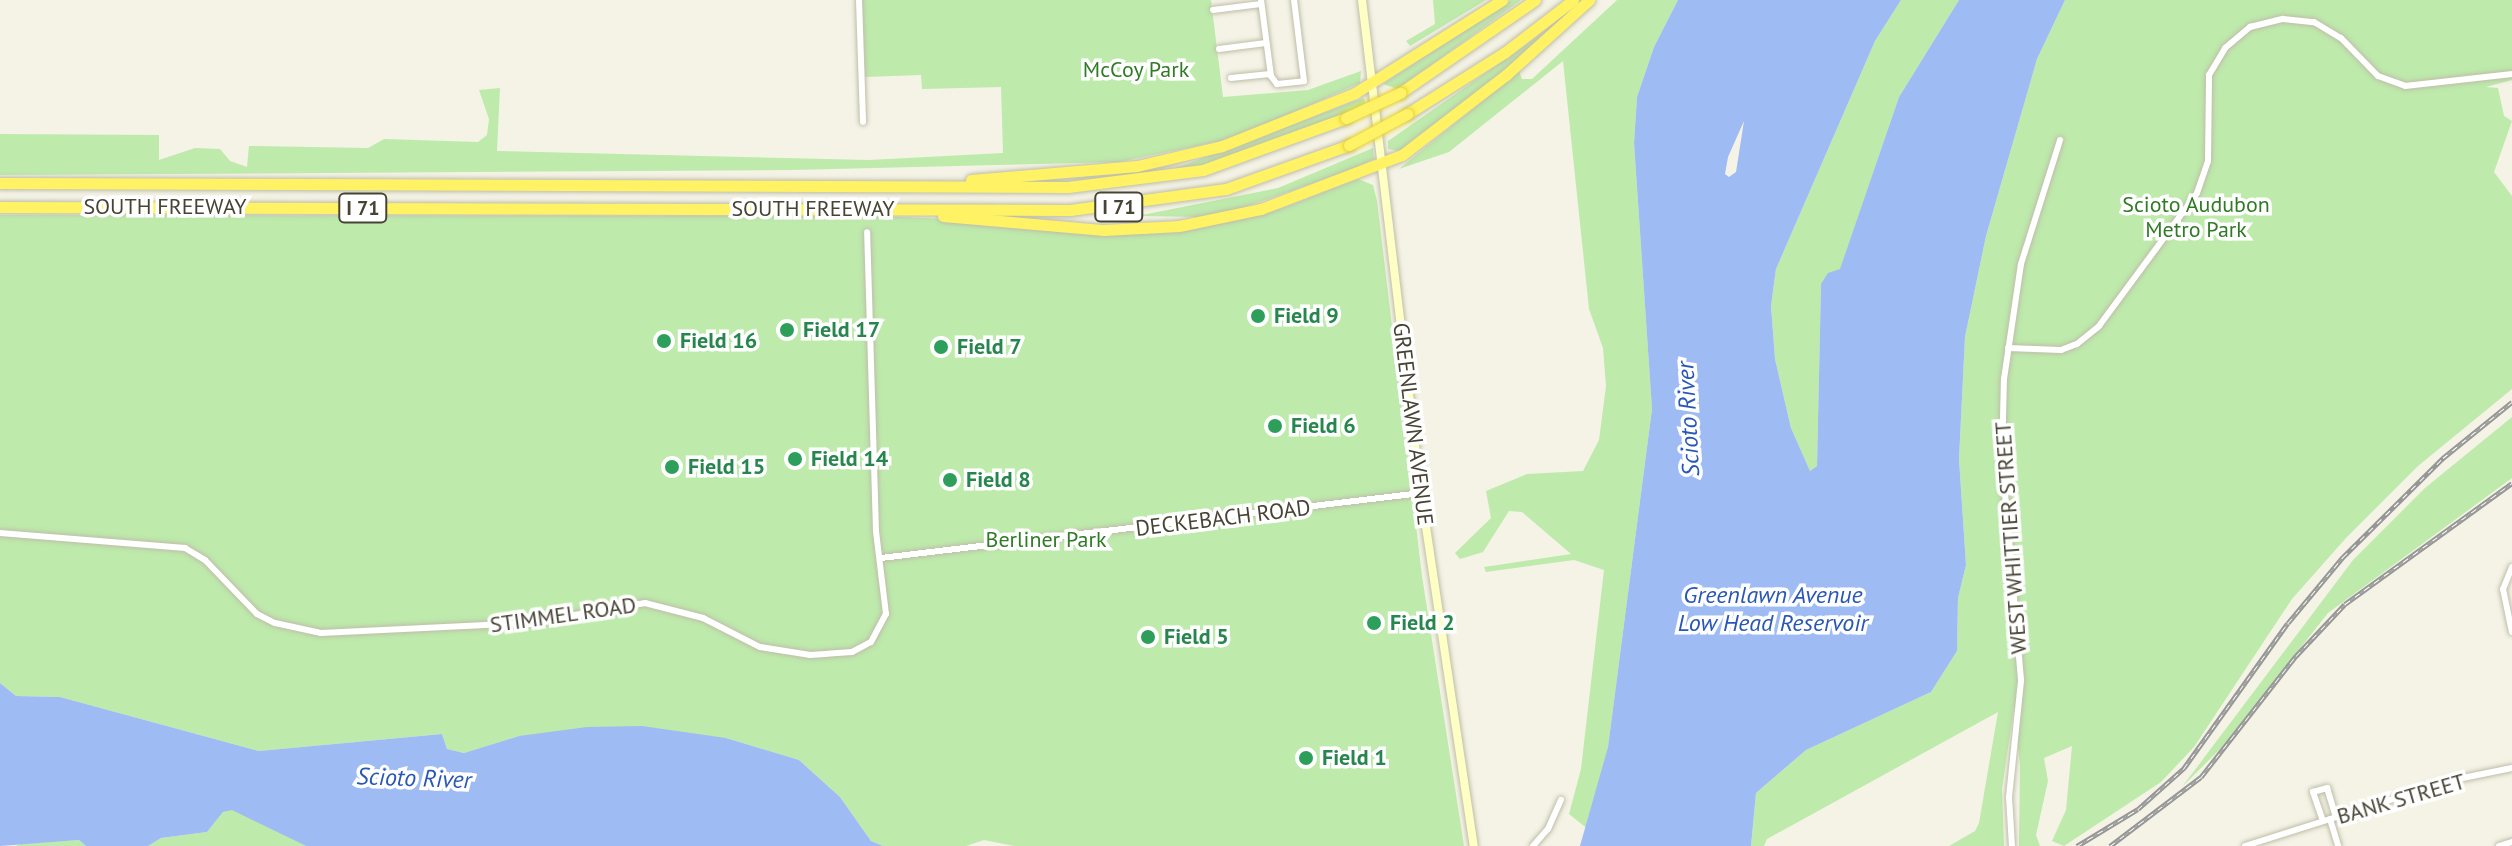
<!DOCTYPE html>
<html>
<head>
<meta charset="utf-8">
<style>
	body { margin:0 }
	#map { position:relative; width:2512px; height:846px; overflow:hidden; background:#f4f3e6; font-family:"PT Sans",sans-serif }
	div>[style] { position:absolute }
	.green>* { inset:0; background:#beeaac }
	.water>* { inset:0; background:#9fbbf3 }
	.roads { filter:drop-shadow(0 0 2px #bfbea8) drop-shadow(0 0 2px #bfbea8) }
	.minor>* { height:6px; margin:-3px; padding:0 3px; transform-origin:3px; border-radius:3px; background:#fff }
	.secondary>* { height:8px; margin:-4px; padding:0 4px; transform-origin:4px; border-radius:4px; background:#feffc4 }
	.motorway>* { height:11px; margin:-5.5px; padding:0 5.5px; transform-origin:5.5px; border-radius:5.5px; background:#fff365 }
	.rail>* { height:5px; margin-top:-2.5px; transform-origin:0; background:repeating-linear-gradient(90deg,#fff 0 6px,#969696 0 12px); box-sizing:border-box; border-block:2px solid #969696 }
	.bridges { filter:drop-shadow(0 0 2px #e4d02f) drop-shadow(0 0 2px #e4d02f) }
	.motorway-bridge>* { height:11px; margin:-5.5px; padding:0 5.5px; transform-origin:5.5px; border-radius:5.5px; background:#fff365 }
	.dots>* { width:22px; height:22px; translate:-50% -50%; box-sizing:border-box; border:4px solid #fff; border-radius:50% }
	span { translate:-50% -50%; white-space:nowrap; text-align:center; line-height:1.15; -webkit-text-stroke:7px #fff; paint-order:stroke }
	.shield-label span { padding:2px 6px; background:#fff; border:2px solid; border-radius:6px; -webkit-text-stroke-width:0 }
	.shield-label { font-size:20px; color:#474435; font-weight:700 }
	.park-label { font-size:22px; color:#307b25 }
	.street-label { font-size:22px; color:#474435 }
	.leisure-label { font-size:22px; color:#27864d; font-weight:700 }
	.left { translate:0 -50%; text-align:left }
	.water-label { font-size:24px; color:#2957b7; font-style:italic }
</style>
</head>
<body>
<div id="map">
	<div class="green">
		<div style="clip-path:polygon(862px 0,1211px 0,1223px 97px,1308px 90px,1361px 71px,1360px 83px,1235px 138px,1119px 162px,791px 170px,0 175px,0 134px,159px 135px,159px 160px,195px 148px,220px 149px,230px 161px,247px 167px,249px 146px,368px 148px,384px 139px,478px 142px,487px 135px,489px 119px,479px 90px,500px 88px,497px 151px,869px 160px,1003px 153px,1001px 87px,922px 89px,921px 75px,865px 77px)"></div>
		<div style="clip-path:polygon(1433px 0,1486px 0,1410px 46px,1406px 41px,1435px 24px)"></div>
		<div style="clip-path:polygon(1511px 0,1521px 0,1398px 89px,1383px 84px)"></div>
		<div style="clip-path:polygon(1617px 0,1678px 0,1654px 47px,1637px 97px,1634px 143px,1652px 409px,1608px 747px,1589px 830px,1569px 814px,1581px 769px,1604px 570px,1574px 560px,1486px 572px,1484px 567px,1571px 554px,1522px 512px,1509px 511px,1483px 552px,1460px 559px,1455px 553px,1491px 518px,1486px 491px,1527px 474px,1583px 471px,1599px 440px,1606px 386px,1603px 348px,1589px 309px,1563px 61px,1449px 152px,1399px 169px,1519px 71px,1522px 79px,1532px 79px)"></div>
		<div style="clip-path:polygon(1901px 0,1959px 0,1899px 97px,1840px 270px,1821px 284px,1817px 466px,1810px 471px,1791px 428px,1775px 359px,1771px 306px,1776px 269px,1875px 41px)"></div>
		<div style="clip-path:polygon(2065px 0,2512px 0,2512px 80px,2486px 87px,2498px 88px,2504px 116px,2512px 121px,2494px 172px,2512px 196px,2512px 389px,2418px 466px,2346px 538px,2292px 599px,2194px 747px,2161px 782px,2064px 846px,2052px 841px,2066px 810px,2072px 746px,2044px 758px,2048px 781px,2036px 835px,2040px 846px,2019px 846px,2020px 765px,2014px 707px,2002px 789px,2004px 846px,1949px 846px,1975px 831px,1979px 823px,1998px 712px,1767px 839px,1764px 846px,1751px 846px,1756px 793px,1806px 750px,1931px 692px,1957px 651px,1958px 598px,1966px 565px,1959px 459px,1965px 337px,1986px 236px,2037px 59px)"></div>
		<div style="clip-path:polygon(1546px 31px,1500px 76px,1400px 151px,1388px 149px,1388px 141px)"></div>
		<div style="clip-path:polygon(1364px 98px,1366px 108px,1205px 166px,1176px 168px)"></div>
		<div style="clip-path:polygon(1373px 148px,1374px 159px,1353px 169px,1245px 207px,1202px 217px,1137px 216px,1278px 188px)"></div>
		<div style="clip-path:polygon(1358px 179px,1373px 185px,1377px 201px,1422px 576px,1464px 846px,1014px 846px,984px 840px,966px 846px,883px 846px,871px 841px,840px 797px,799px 760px,726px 738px,519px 736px,464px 753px,447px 749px,442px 734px,259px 751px,60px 697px,16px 696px,0 683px,0 215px,875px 216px,1153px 227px,1229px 221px,1283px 208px)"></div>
		<div style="clip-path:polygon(2512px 417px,2512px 478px,2328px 613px,2221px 748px,2182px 787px,2353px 560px,2425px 488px)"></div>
		<div style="clip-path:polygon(232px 809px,306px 846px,148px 846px,161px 838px,207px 832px,223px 812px)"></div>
		<div style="clip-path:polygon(79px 840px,86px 846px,16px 846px,20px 844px)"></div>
	</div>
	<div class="water">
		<div style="clip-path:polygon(evenodd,1678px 0,1901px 0,1875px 41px,1776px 269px,1771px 306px,1775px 359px,1791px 428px,1810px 471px,1817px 466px,1821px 284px,1828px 273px,1840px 269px,1899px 97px,1959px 0,2065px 0,2037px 59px,1986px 236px,1965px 337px,1959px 459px,1966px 565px,1958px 598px,1957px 651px,1931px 692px,1806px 750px,1756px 793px,1751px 846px,1580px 846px,1608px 747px,1652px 409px,1634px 143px,1637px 97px,1654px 47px,1678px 0,1744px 121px,1736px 172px,1729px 177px,1725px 174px,1728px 157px,1744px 121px)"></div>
		<div style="clip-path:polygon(0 683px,16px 696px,60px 697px,259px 751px,442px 734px,447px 749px,464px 753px,519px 736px,587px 727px,642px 726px,726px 738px,799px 760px,840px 797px,871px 841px,883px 846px,306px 846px,232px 810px,223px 812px,207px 832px,161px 838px,148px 846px,86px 846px,79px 840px,0 846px)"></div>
	</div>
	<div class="roads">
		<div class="minor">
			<div style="left:859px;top:0;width:122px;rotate:88.1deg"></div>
			<div style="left:1261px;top:0;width:77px;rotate:82.5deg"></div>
			<div style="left:1271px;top:76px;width:10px;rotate:53deg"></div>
			<div style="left:1277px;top:84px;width:27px;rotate:-6deg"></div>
			<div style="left:1304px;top:81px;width:82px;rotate:-97deg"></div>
			<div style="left:1213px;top:10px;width:48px;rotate:-7.1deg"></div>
			<div style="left:1219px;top:49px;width:47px;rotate:-7.3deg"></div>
			<div style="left:1231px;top:78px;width:39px;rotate:-6deg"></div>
			<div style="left:2008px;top:348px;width:53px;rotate:2.2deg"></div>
			<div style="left:2061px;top:350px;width:17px;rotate:-21deg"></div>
			<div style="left:2077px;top:344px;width:28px;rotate:-39deg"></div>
			<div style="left:2099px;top:326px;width:165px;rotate:-53.6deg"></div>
			<div style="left:2197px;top:193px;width:34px;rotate:-71deg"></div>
			<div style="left:2208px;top:161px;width:86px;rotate:-89.3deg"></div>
			<div style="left:2209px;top:75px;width:31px;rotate:-59deg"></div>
			<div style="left:2225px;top:48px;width:33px;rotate:-40deg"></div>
			<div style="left:2250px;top:27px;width:34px;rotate:-14deg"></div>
			<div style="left:2283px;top:19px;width:31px;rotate:6deg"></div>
			<div style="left:2314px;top:22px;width:31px;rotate:31deg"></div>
			<div style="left:2341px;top:38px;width:53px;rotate:45.8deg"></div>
			<div style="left:2378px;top:76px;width:29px;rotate:20deg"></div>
			<div style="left:2405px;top:86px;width:108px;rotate:-6.4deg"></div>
			<div style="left:0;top:533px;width:186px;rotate:4.6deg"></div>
			<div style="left:185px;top:548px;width:23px;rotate:31deg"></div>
			<div style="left:205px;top:560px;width:75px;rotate:46.1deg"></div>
			<div style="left:257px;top:614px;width:20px;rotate:27deg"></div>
			<div style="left:275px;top:623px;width:47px;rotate:12.3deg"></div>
			<div style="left:321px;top:633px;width:206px;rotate:-2.8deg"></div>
			<div style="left:527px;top:623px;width:120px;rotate:-9.6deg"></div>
			<div style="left:645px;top:603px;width:60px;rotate:14.5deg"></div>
			<div style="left:703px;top:618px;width:64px;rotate:27deg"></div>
			<div style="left:760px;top:647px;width:51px;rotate:9.1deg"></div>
			<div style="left:810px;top:655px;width:42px;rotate:-4.1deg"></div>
			<div style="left:852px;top:652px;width:21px;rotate:-28deg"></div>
			<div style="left:871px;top:642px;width:32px;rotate:-62deg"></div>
			<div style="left:886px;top:614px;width:84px;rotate:-96.9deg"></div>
			<div style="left:876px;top:531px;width:299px;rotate:-91.7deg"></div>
			<div style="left:881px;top:558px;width:544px;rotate:-6.86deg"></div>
			<div style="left:2512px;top:567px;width:24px;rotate:112deg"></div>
			<div style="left:2503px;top:589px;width:44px;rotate:78.2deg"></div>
			<div style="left:2330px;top:819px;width:28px;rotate:73deg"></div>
			<div style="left:2323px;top:821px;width:31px;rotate:-109deg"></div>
			<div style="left:2313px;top:792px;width:15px;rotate:-16deg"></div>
			<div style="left:2327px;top:788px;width:30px;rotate:73deg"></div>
			<div style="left:1533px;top:846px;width:23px;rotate:-49deg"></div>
			<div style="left:1548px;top:829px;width:32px;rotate:-66deg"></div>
			<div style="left:2012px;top:846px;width:49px;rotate:-93.5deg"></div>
			<div style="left:2009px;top:797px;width:118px;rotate:-84.1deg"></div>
			<div style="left:2021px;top:680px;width:222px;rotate:-94.9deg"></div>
			<div style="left:2002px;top:459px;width:80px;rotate:-88.6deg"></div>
			<div style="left:2004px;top:379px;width:116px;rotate:-81.6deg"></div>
			<div style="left:2021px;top:264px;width:130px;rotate:-72.5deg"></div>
			<div style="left:2245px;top:846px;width:218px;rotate:-17.6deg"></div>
			<div style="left:2453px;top:780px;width:60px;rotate:-11.5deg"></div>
			<div style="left:2499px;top:846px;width:14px;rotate:-17deg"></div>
		</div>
		<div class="secondary">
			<div style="left:1362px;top:0;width:497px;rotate:83.2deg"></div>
			<div style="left:1421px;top:493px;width:357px;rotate:81.5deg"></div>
		</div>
		<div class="motorway">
			<div style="left:1400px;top:93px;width:164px;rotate:-34.6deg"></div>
			<div style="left:1407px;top:114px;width:115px;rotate:-32.2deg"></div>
			<div style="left:1504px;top:53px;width:87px;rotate:-37.5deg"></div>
			<div style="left:971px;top:180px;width:167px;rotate:-4.8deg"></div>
			<div style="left:1137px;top:166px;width:87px;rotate:-13.2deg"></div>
			<div style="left:1222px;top:146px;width:143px;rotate:-21.7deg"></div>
			<div style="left:1355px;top:93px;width:174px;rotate:-32.3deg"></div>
			<div style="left:0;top:183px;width:1068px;rotate:0.21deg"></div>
			<div style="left:1068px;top:187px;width:136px;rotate:-7.2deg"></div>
			<div style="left:1203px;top:170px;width:152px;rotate:-20deg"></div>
			<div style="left:0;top:207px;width:1070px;rotate:0.16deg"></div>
			<div style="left:1070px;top:210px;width:157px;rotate:-7.7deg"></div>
			<div style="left:1226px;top:189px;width:131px;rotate:-19.7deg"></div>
			<div style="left:943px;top:216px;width:162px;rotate:5deg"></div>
			<div style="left:1104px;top:230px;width:75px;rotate:-3.1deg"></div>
			<div style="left:1179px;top:226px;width:84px;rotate:-11.7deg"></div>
			<div style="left:1261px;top:209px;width:151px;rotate:-21deg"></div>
			<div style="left:1402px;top:155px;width:131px;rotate:-37.6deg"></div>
			<div style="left:1506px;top:75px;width:112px;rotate:-42.1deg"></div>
		</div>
	</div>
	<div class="rail">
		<div style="left:2077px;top:846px;width:71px;rotate:-31.2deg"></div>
		<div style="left:2138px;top:809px;width:62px;rotate:-41.7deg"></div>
		<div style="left:2184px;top:768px;width:178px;rotate:-54.4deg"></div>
		<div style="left:2288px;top:623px;width:86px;rotate:-50.2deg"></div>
		<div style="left:2343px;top:557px;width:141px;rotate:-44.7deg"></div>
		<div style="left:2443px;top:458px;width:89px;rotate:-39.1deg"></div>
		<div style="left:2110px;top:846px;width:114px;rotate:-37.2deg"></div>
		<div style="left:2201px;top:777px;width:154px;rotate:-51.9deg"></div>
		<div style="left:2296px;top:656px;width:71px;rotate:-46.7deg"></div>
		<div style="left:2345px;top:604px;width:206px;rotate:-35.9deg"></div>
	</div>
	<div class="bridges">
		<div class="motorway-bridge">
			<div style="left:1346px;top:118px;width:60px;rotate:-24.8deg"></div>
			<div style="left:1349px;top:145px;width:66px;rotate:-28.1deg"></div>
		</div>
	</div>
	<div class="dots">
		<div style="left:1258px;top:316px;background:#2e9e5b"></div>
		<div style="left:787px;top:330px;background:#2e9e5b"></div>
		<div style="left:664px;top:341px;background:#2e9e5b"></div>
		<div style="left:941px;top:347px;background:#2e9e5b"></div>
		<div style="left:1275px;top:426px;background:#2e9e5b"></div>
		<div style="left:795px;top:459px;background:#2e9e5b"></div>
		<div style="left:672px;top:467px;background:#2e9e5b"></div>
		<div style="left:950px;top:480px;background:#2e9e5b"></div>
		<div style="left:1374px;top:623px;background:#2e9e5b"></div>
		<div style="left:1148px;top:637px;background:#2e9e5b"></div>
		<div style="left:1306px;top:758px;background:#2e9e5b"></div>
	</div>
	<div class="shield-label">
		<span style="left:1119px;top:207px">I 71</span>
		<span style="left:363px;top:208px">I 71</span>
	</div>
	<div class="park-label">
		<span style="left:1136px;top:70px">McCoy Park</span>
		<span style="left:2196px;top:217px">Scioto Audubon<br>Metro Park</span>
		<span style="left:1046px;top:540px">Berliner Park</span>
	</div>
	<div class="street-label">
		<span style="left:165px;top:207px">SOUTH FREEWAY</span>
		<span style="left:813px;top:209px">SOUTH FREEWAY</span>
		<span style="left:1413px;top:424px;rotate:83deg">GREENLAWN AVENUE</span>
		<span style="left:1223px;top:518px;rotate:-7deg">DECKEBACH ROAD</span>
		<span style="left:2011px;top:538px;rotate:-94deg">WEST WHITTIER STREET</span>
		<span style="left:563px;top:615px;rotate:-8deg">STIMMEL ROAD</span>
		<span style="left:2401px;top:799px;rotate:-16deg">BANK STREET</span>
	</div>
	<div class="leisure-label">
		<span class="left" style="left:1274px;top:316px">Field 9</span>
		<span class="left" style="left:803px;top:330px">Field 17</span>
		<span class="left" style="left:680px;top:341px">Field 16</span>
		<span class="left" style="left:957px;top:347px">Field 7</span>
		<span class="left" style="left:1291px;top:426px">Field 6</span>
		<span class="left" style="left:811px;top:459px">Field 14</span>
		<span class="left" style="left:688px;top:467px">Field 15</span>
		<span class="left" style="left:966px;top:480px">Field 8</span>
		<span class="left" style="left:1390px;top:623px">Field 2</span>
		<span class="left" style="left:1164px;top:637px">Field 5</span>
		<span class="left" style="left:1322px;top:758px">Field 1</span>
	</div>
	<div class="water-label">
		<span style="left:1688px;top:419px;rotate:-93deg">Scioto River</span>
		<span style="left:1773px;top:609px">Greenlawn Avenue<br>Low Head Reservoir</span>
		<span style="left:414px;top:778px;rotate:2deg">Scioto River</span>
	</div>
</div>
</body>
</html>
